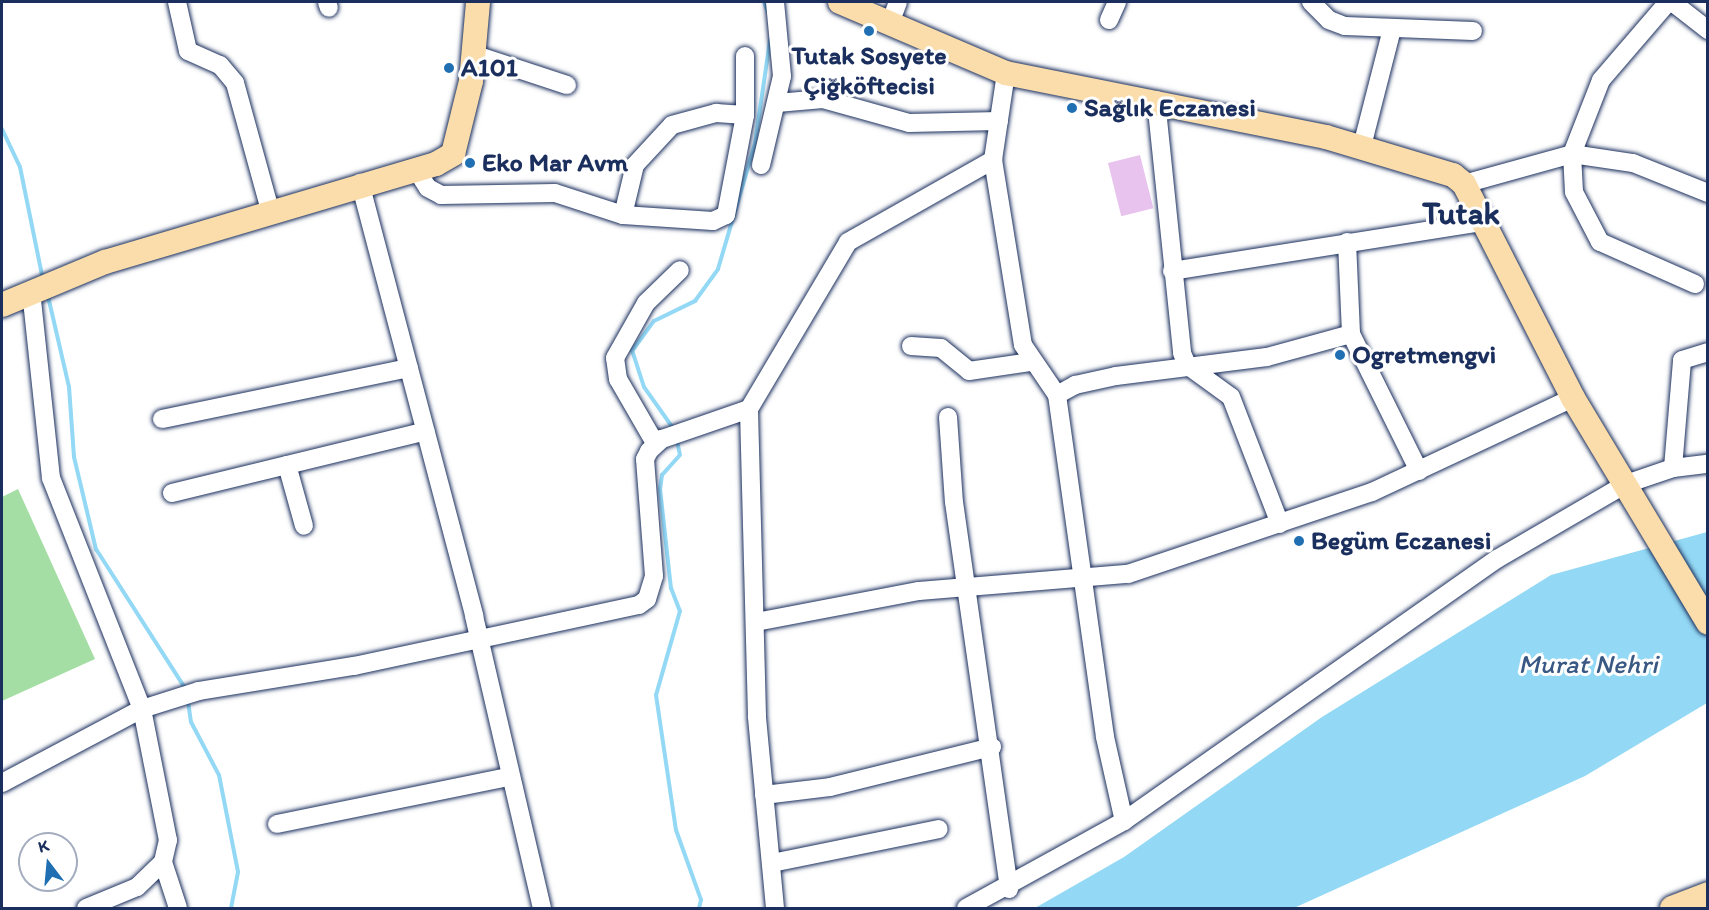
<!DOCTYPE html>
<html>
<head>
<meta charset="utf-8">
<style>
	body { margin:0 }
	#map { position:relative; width:1709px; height:910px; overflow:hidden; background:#fff; font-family:Itim,sans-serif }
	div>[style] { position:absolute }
	.green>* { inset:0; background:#a4dea4 }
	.water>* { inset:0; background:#93d8f4 }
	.stream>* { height:4px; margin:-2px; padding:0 2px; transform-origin:2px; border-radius:2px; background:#93d8f4 }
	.building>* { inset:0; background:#e8c3ee; transform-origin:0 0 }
	.roads { filter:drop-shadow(0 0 2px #1b2f5e) drop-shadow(0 0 2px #1b2f5e) }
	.minor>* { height:18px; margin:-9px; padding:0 9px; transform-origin:9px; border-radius:9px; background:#fff }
	.major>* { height:24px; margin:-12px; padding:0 12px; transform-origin:12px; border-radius:12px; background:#faddab }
	.dots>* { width:16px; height:16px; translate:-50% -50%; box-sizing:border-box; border:3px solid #fff; border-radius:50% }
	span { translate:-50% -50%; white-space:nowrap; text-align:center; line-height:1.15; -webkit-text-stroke:6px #fff; paint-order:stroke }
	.poi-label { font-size:26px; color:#1b2f5e; font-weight:700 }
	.left { translate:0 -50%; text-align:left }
	.water-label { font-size:27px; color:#395984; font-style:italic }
	.district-label { font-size:32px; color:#1b2f5e; font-weight:700 }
	.frame { position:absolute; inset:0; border:3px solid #1b2f5e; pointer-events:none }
	.north { position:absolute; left:18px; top:832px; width:60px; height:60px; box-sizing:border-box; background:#fff; border:2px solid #a4acbf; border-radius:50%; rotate:344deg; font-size:16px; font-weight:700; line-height:24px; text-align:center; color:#1b2f5e }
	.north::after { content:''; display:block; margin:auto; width:21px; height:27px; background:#1f6fb2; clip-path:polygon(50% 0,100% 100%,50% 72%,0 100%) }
</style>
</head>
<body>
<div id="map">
	<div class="green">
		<div style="clip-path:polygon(18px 489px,95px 659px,2px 701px,2px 497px)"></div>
	</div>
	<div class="water">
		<div style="clip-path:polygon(1707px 532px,1707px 703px,1585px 776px,1294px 908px,1035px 908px,1124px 857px,1322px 717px,1551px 575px)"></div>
	</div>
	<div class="stream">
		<div style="left:764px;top:2px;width:11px;rotate:68deg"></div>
		<div style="left:2px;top:129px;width:42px;rotate:64.7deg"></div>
		<div style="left:20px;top:167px;width:115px;rotate:78.5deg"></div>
		<div style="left:48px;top:296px;width:93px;rotate:77deg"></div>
		<div style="left:69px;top:387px;width:70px;rotate:85.9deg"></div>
		<div style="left:74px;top:457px;width:95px;rotate:76.6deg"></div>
		<div style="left:96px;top:549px;width:167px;rotate:57.4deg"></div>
		<div style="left:673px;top:428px;width:50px;rotate:-125.3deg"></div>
		<div style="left:644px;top:387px;width:38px;rotate:-108deg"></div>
		<div style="left:632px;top:351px;width:37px;rotate:-54deg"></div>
		<div style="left:654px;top:321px;width:46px;rotate:-26deg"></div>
		<div style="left:695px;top:301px;width:39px;rotate:-54deg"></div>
		<div style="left:718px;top:269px;width:131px;rotate:-73.6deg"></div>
		<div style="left:755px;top:143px;width:104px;rotate:-81.7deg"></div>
		<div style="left:677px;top:441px;width:14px;rotate:78deg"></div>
		<div style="left:680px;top:455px;width:27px;rotate:132deg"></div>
		<div style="left:662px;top:475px;width:14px;rotate:98deg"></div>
		<div style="left:660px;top:489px;width:100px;rotate:83.7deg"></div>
		<div style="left:671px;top:588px;width:25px;rotate:69deg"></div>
		<div style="left:680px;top:611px;width:87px;rotate:105.9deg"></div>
		<div style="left:656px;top:695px;width:136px;rotate:81.6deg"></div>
		<div style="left:676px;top:830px;width:74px;rotate:70.3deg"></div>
		<div style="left:701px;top:900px;width:8px;rotate:104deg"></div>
		<div style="left:188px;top:701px;width:21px;rotate:82deg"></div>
		<div style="left:191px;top:722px;width:60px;rotate:62.2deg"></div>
		<div style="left:219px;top:775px;width:99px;rotate:78.9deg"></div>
		<div style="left:238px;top:872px;width:37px;rotate:101deg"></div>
	</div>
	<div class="building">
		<div style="left:1140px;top:155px;width:55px;height:33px;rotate:76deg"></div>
	</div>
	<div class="roads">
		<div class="minor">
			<div style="left:177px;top:2px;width:50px;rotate:77.3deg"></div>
			<div style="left:188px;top:51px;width:35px;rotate:24deg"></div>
			<div style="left:220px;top:65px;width:23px;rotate:50deg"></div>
			<div style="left:235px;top:83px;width:132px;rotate:74.6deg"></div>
			<div style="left:327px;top:2px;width:6px;rotate:72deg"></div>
			<div style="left:1311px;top:2px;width:25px;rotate:45deg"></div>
			<div style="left:1329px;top:20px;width:17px;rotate:21deg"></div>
			<div style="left:1345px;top:26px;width:128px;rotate:2.2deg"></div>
			<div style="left:1672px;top:2px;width:46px;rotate:37.9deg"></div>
			<div style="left:1109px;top:20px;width:20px;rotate:-66deg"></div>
			<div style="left:890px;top:23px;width:22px;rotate:-69deg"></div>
			<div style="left:473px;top:54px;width:99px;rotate:18.3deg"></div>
			<div style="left:1006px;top:73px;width:88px;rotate:98.5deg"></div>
			<div style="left:993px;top:160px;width:187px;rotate:80.8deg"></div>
			<div style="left:1023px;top:345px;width:60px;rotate:55.8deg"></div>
			<div style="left:1057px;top:395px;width:345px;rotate:82deg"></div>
			<div style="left:1105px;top:737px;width:86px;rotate:77.3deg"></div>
			<div style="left:1156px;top:100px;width:254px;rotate:84.1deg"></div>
			<div style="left:1182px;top:353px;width:13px;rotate:67deg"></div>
			<div style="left:1187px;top:365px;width:54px;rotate:36deg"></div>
			<div style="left:1231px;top:397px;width:136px;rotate:68.9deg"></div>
			<div style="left:777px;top:103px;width:46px;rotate:-5deg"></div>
			<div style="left:823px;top:99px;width:89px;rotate:15.6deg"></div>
			<div style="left:909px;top:123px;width:90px;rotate:-1.3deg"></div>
			<div style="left:1362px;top:146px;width:121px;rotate:-75.6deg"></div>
			<div style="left:761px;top:165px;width:91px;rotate:-76.7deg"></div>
			<div style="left:782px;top:76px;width:74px;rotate:-95.4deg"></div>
			<div style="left:416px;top:169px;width:22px;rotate:58deg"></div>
			<div style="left:428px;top:188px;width:15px;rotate:28deg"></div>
			<div style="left:441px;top:195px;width:114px;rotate:-1deg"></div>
			<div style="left:555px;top:193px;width:71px;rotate:17.9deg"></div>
			<div style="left:623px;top:215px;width:51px;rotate:-76.5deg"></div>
			<div style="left:635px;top:165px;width:54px;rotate:-47.2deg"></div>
			<div style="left:672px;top:125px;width:46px;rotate:-15.3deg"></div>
			<div style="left:716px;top:113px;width:29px;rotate:4deg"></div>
			<div style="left:360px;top:183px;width:448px;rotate:75.2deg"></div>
			<div style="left:474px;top:616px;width:300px;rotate:76.9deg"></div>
			<div style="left:1464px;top:184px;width:112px;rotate:-15.5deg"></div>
			<div style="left:1572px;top:154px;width:79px;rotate:-68.6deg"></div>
			<div style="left:1601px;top:80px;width:103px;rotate:-49.3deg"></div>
			<div style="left:623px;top:215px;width:90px;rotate:3.8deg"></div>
			<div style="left:713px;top:221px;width:14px;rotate:-25deg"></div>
			<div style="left:726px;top:215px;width:102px;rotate:-79.2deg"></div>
			<div style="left:745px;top:115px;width:59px;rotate:-90deg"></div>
			<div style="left:1347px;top:242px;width:92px;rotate:87.5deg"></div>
			<div style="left:1351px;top:334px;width:153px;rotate:63.6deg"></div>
			<div style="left:1172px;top:271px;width:312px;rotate:-9deg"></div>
			<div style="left:1695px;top:284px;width:104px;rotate:-156.1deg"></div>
			<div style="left:1600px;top:242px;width:56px;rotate:-117.5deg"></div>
			<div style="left:1574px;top:192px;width:38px;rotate:-93deg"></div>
			<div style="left:1572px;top:154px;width:62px;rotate:8.4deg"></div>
			<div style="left:1633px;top:163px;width:81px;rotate:21.8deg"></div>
			<div style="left:31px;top:291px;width:188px;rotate:83.9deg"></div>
			<div style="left:51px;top:478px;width:248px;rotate:68.5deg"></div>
			<div style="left:142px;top:709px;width:134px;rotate:78.8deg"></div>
			<div style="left:168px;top:840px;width:23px;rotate:103deg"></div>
			<div style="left:163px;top:862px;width:36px;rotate:136deg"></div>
			<div style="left:137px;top:887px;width:55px;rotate:157.6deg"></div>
			<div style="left:911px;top:346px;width:30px;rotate:4deg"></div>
			<div style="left:941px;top:348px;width:36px;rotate:39deg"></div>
			<div style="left:969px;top:371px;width:63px;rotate:-8.3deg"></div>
			<div style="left:1057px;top:395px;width:21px;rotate:-29deg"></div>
			<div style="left:1075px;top:385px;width:42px;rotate:-12.4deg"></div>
			<div style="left:1116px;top:376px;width:152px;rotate:-7.2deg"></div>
			<div style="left:1267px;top:357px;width:87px;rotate:-15.3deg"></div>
			<div style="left:948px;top:417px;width:85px;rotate:86deg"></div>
			<div style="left:954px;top:502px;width:391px;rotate:81.9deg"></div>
			<div style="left:162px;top:419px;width:252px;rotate:-11.7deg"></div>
			<div style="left:655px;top:443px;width:74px;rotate:-120deg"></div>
			<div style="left:618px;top:379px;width:21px;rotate:-98deg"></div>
			<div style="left:615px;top:358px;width:63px;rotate:-60.6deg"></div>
			<div style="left:646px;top:303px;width:47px;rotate:-44.1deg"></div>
			<div style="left:287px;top:465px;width:63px;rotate:74.4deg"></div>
			<div style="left:1673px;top:468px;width:108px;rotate:-85.2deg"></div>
			<div style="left:1682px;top:360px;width:27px;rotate:-17deg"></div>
			<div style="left:172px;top:493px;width:261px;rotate:-13.7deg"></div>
			<div style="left:756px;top:622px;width:166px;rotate:-10.8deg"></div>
			<div style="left:919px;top:591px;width:210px;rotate:-4.7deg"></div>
			<div style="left:1128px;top:574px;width:257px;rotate:-18.6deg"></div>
			<div style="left:1372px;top:492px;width:222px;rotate:-25.1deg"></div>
			<div style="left:2px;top:783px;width:158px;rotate:-27.9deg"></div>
			<div style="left:142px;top:709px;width:60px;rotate:-17.5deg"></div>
			<div style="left:199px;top:691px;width:157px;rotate:-9.2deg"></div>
			<div style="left:354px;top:666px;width:291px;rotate:-12.1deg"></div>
			<div style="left:639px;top:605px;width:10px;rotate:-37deg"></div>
			<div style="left:647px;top:599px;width:24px;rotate:-73deg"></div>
			<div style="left:654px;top:576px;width:117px;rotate:-94.4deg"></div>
			<div style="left:645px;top:459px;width:9px;rotate:-63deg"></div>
			<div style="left:649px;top:451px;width:18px;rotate:-43deg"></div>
			<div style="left:662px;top:439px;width:92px;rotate:-19deg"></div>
			<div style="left:764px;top:795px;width:66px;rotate:-6.9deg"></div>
			<div style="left:830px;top:787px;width:167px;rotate:-13.9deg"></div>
			<div style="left:277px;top:824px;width:236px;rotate:-11.5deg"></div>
			<div style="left:163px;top:862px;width:48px;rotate:71.9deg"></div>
			<div style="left:772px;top:863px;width:170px;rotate:-11.5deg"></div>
			<div style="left:775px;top:908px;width:193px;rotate:-95.4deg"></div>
			<div style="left:757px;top:716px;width:307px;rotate:-91.5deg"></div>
			<div style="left:749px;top:409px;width:194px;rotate:-59.3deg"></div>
			<div style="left:848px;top:242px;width:167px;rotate:-29.5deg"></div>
			<div style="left:966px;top:908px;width:180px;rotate:-28.8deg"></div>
			<div style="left:1124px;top:821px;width:456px;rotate:-35.1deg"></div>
			<div style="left:1497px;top:559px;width:149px;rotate:-30.2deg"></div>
			<div style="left:1626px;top:484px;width:50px;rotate:-18.8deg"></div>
			<div style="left:1673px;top:468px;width:35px;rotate:-7deg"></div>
		</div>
		<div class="major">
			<div style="left:840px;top:2px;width:181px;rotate:23.2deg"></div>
			<div style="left:1006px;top:73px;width:326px;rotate:11.3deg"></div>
			<div style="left:1326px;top:137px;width:133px;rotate:16.7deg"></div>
			<div style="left:1453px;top:175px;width:14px;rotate:39deg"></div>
			<div style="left:1464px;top:184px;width:240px;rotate:63deg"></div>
			<div style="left:1573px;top:398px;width:262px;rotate:59deg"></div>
			<div style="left:2px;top:305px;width:112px;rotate:-22.7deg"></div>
			<div style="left:105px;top:262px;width:345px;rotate:-16.5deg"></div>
			<div style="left:436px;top:164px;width:20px;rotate:-30deg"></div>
			<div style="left:453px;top:154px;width:75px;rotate:-76.1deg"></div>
			<div style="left:471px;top:81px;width:79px;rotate:-84.9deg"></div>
			<div style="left:1672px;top:908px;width:39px;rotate:-21deg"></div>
		</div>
	</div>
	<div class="dots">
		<div style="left:869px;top:31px;background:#1f6fb2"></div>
		<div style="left:449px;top:68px;background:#1f6fb2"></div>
		<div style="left:1072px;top:108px;background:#1f6fb2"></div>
		<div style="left:470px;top:163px;background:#1f6fb2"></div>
		<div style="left:1340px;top:355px;background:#1f6fb2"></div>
		<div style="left:1299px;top:541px;background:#1f6fb2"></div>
	</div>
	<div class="poi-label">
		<span style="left:869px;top:71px">Tutak Sosyete<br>Çiğköftecisi</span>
		<span class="left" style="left:461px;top:68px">A101</span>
		<span class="left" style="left:1084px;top:108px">Sağlık Eczanesi</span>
		<span class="left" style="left:482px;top:163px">Eko Mar Avm</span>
		<span class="left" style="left:1352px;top:355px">Ogretmengvi</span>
		<span class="left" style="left:1311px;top:541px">Begüm Eczanesi</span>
	</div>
	<div class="water-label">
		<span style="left:1588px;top:664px">Murat Nehri</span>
	</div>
	<div class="district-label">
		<span style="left:1461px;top:213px">Tutak</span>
	</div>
	<div class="frame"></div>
	<div class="north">K</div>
</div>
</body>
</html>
